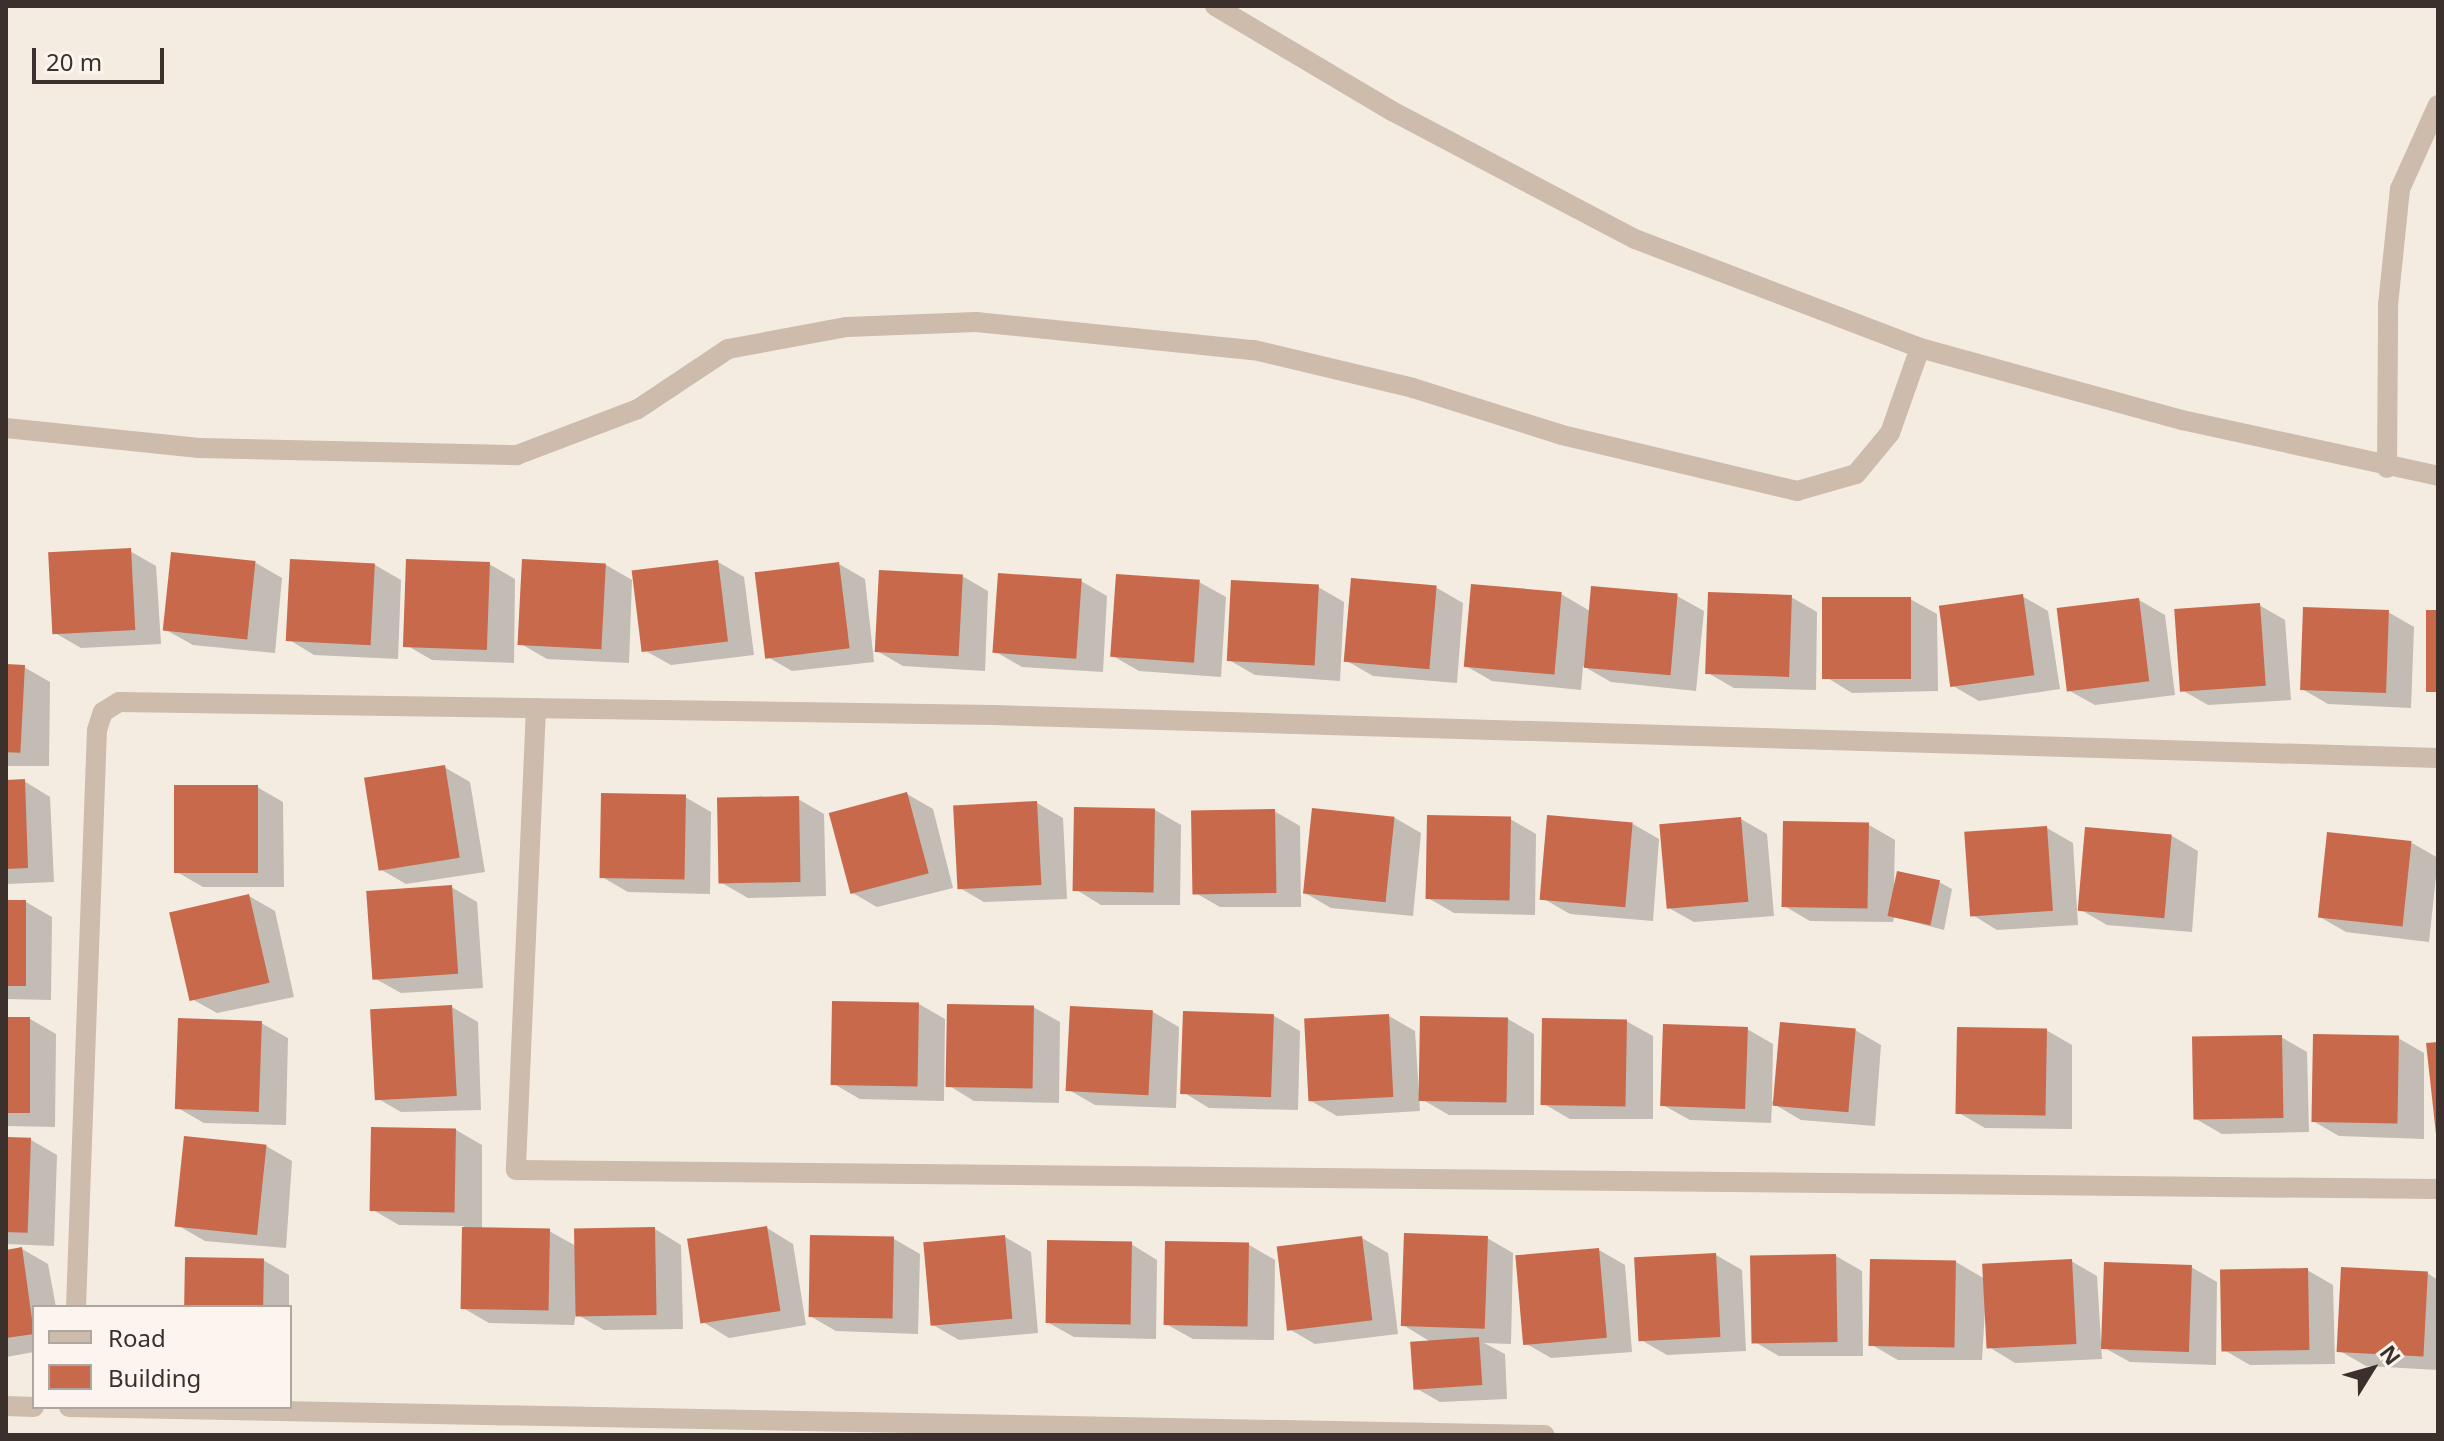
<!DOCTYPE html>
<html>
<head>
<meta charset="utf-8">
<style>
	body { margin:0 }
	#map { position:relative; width:2444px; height:1441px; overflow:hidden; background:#f4ebe1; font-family:"Noto Sans",sans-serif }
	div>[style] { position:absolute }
	.shadow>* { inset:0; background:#0003 }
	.building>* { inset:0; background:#c8694b; transform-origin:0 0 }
	.street>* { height:20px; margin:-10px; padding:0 10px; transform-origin:10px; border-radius:10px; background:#cdbbac }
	span { translate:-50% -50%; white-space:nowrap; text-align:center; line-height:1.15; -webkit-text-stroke:6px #fbf5ee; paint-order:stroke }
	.frame { position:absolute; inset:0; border:8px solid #3b302b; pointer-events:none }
	.legend { position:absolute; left:32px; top:1305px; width:260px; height:104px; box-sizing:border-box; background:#fbf5ee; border:2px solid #aea6a0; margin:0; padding:10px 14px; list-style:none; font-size:24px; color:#3b302b }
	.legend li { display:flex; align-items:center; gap:16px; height:40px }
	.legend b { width:40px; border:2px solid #aea6a0 }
	.north { position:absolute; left:2332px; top:1329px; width:80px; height:80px; -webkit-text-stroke:6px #fbf5ee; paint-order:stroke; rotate:53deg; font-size:22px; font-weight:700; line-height:32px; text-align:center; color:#3b302b }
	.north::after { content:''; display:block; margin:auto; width:28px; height:36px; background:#3b302b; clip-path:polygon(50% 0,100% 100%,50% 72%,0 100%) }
	.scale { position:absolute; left:32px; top:48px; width:132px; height:36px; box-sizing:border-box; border:4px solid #3b302b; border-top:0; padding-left:10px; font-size:24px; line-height:28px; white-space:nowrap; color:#3b302b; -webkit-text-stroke:6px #fbf5ee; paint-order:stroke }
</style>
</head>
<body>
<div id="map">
	<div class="shadow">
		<div style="clip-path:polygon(130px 551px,156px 566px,161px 644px,81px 648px,55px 633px)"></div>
		<div style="clip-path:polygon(718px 562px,744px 577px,754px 655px,671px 665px,644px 650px)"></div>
		<div style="clip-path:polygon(256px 563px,282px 578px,275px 653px,193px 645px,166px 630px)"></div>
		<div style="clip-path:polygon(489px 564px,515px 579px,514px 663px,432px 660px,406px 645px)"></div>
		<div style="clip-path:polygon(839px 564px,865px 579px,874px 662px,792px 671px,766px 656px)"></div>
		<div style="clip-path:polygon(375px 565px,401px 580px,398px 659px,314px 655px,288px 639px)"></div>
		<div style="clip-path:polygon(606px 565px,632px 580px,629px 663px,547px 659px,521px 644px)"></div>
		<div style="clip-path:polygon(962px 576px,988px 591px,985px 671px,903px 666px,877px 651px)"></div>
		<div style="clip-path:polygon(1081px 581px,1107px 596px,1103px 672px,1022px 667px,996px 652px)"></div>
		<div style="clip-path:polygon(1199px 582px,1226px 597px,1221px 677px,1139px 671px,1113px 656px)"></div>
		<div style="clip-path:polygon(1318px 587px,1344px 602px,1340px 681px,1255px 675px,1229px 660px)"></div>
		<div style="clip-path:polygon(1437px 588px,1463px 603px,1457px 683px,1373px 676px,1347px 661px)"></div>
		<div style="clip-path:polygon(1561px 594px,1590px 611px,1677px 596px,1704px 611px,1696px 691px,1611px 682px,1583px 666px,1581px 690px,1492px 681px,1466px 666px)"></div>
		<div style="clip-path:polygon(2022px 596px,2048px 611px,2060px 689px,1979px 701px,1953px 686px)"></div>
		<div style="clip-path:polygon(1791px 597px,1817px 612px,1816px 690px,1734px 688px,1708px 673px)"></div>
		<div style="clip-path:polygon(1910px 599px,1937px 614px,1938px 691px,1852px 693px,1826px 677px)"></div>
		<div style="clip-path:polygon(2139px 600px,2165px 615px,2175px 695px,2095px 705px,2068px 690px)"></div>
		<div style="clip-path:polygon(2259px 605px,2285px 620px,2291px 700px,2208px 705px,2182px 690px)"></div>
		<div style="clip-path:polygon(2388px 612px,2414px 627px,2411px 708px,2328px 704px,2302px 689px)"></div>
		<div style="clip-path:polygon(6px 666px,24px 667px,50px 682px,49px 766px,6px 766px)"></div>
		<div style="clip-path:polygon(444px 767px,470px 782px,485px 872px,406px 884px,380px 869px)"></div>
		<div style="clip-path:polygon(24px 781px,50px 797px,54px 882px,6px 884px,6px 782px)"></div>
		<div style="clip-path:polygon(257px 787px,283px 802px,284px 887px,203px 887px,177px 872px)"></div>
		<div style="clip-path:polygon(907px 794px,933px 809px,953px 888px,877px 907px,851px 892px)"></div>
		<div style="clip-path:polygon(685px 797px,711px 812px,710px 894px,628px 892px,602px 877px)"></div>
		<div style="clip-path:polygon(798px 799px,824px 814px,826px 896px,748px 898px,722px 883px)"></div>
		<div style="clip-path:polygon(1037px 803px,1063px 818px,1067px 899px,984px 902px,958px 887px)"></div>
		<div style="clip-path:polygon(1155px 810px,1181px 825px,1180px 905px,1101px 905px,1075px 889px)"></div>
		<div style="clip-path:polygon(1274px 811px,1300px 826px,1301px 907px,1220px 907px,1194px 892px)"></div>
		<div style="clip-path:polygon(1395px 818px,1421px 833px,1413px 916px,1331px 908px,1305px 893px)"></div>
		<div style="clip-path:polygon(1510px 819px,1536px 834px,1535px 915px,1454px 913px,1428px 898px)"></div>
		<div style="clip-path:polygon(1741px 819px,1767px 834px,1774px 916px,1694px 922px,1667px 907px)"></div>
		<div style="clip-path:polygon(1633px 824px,1659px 839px,1653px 921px,1570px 914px,1544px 899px)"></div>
		<div style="clip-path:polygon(1869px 825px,1895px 840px,1894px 885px,1939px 882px,1952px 889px,1944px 930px,1894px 917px,1893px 922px,1810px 921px,1784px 906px)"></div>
		<div style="clip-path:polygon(2047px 828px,2073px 843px,2078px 925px,1997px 930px,1971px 914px)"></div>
		<div style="clip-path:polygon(2172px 836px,2198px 851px,2192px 932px,2107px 925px,2081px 910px)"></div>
		<div style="clip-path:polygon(2412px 843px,2438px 858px,2429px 942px,2346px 932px,2320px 917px)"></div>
		<div style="clip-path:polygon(451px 887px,477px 902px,483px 988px,401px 993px,374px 978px)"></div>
		<div style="clip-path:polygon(249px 896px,275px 911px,294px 997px,217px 1013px,190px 998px)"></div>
		<div style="clip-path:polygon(6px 902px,26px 902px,52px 917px,51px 1000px,6px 999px)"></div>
		<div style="clip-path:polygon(919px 1004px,945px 1019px,944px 1101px,860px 1099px,834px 1084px)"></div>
		<div style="clip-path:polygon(452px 1007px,478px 1022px,481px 1110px,401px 1112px,375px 1097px)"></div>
		<div style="clip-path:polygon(1033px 1007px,1060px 1022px,1059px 1103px,974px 1101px,948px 1085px)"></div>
		<div style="clip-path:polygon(1153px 1012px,1179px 1027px,1176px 1108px,1095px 1105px,1069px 1090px)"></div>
		<div style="clip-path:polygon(1274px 1016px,1300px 1031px,1298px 1110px,1209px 1108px,1183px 1092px)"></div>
		<div style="clip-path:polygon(1389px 1016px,1415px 1031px,1420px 1111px,1337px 1116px,1311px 1101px)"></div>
		<div style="clip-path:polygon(6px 1019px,30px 1019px,56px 1034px,55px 1127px,6px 1126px)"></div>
		<div style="clip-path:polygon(1508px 1019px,1534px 1034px,1534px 1115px,1449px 1115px,1423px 1100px)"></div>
		<div style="clip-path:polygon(1626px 1021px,1653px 1036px,1653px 1119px,1570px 1119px,1544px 1104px)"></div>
		<div style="clip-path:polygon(261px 1023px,288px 1038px,286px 1125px,204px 1123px,178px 1108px)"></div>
		<div style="clip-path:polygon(1747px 1029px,1773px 1044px,1772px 1102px,1855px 1030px,1881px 1045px,1875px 1126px,1801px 1120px,1772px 1103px,1771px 1123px,1690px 1120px,1663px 1105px)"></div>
		<div style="clip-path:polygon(2046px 1030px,2072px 1045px,2072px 1129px,1985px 1128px,1959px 1113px)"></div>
		<div style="clip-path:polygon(2281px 1037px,2307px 1052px,2309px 1132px,2222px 1134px,2196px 1119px)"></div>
		<div style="clip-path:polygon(2398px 1038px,2424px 1053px,2424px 1139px,2339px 1136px,2313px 1121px)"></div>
		<div style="clip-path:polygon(456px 1130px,482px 1145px,482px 1229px,549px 1231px,576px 1246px,655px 1229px,681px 1245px,683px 1329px,604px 1330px,578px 1315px,578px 1299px,574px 1325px,489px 1323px,463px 1308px,464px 1226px,399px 1225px,373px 1210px)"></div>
		<div style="clip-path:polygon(6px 1139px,31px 1140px,57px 1155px,54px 1246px,6px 1244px)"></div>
		<div style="clip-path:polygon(266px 1146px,292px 1161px,286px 1248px,205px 1241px,179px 1226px)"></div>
		<div style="clip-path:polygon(767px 1228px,793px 1244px,806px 1325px,729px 1338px,703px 1322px)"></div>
		<div style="clip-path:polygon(1005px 1237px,1031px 1252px,1038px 1333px,959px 1340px,933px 1325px)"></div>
		<div style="clip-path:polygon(1362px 1238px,1388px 1253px,1398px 1334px,1315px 1344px,1289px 1329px)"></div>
		<div style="clip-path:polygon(1487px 1238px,1513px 1253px,1511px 1344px,1484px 1343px,1505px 1354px,1507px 1399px,1440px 1402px,1414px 1387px,1431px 1342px,1403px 1325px)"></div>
		<div style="clip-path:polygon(894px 1239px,920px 1254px,918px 1334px,836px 1331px,810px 1316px)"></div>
		<div style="clip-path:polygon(1131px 1244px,1157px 1260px,1156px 1339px,1074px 1337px,1047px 1322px)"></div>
		<div style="clip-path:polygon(1249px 1245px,1275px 1260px,1274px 1340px,1193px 1339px,1166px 1324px)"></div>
		<div style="clip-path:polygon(22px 1249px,48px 1264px,56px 1307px,34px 1307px,34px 1352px,6px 1357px,6px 1252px)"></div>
		<div style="clip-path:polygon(1599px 1250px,1625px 1265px,1632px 1352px,1551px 1358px,1525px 1343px)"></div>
		<div style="clip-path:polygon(1716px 1255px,1742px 1270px,1746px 1351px,1667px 1355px,1641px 1340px)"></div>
		<div style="clip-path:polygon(1836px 1256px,1862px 1271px,1863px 1356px,1779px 1356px,1753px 1341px)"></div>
		<div style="clip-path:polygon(263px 1260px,289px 1275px,289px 1307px,186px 1307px)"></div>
		<div style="clip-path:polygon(2071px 1261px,2097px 1276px,2101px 1342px,2191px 1267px,2217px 1282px,2216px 1365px,2130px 1362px,2101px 1346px,2102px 1359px,2015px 1363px,1989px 1347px,1986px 1292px,1982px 1360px,1898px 1360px,1872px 1345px,1956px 1262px,1985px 1279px)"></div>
		<div style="clip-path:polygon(2307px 1270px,2333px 1285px,2335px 1364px,2250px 1365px,2224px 1350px)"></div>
		<div style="clip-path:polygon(2427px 1273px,2438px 1280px,2438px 1370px,2366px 1366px,2340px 1351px)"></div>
	</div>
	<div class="building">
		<div style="left:131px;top:548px;width:82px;height:83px;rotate:87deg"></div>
		<div style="left:171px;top:552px;width:85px;height:79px;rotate:6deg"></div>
		<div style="left:290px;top:559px;width:85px;height:82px;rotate:3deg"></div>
		<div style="left:406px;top:559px;width:84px;height:88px;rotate:2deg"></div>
		<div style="left:522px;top:559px;width:84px;height:86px;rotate:3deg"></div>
		<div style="left:718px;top:560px;width:82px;height:87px;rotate:83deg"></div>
		<div style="left:839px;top:562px;width:87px;height:85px;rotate:83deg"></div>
		<div style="left:879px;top:570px;width:84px;height:82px;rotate:3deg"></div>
		<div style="left:998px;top:573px;width:84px;height:80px;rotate:4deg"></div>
		<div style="left:1116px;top:574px;width:84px;height:83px;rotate:4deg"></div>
		<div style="left:1351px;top:578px;width:86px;height:84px;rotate:5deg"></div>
		<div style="left:1231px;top:580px;width:88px;height:81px;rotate:3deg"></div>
		<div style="left:1471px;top:584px;width:91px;height:83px;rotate:5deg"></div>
		<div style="left:1591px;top:586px;width:87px;height:82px;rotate:5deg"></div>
		<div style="left:1708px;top:592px;width:84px;height:82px;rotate:2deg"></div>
		<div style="left:2023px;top:594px;width:82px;height:85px;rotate:82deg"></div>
		<div style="left:1822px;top:597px;width:89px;height:82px"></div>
		<div style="left:2139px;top:598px;width:84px;height:83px;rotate:83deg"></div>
		<div style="left:2260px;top:603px;width:83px;height:86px;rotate:86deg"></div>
		<div style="left:2303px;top:607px;width:86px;height:83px;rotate:2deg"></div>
		<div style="left:2426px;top:610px;width:12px;height:82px"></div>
		<div style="left:6px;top:664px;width:19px;height:88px;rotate:3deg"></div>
		<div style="left:445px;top:765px;width:94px;height:82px;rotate:81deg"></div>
		<div style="clip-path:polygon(25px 779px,28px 868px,6px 869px,6px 780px)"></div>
		<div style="left:174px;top:785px;width:84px;height:88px"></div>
		<div style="left:907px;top:792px;width:84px;height:81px;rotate:75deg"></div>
		<div style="left:601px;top:793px;width:85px;height:85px;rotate:1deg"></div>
		<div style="left:799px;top:796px;width:86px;height:82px;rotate:89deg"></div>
		<div style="left:1037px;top:801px;width:84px;height:84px;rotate:87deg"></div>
		<div style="left:1074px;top:807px;width:81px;height:84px;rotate:1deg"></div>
		<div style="left:1312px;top:808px;width:83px;height:86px;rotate:6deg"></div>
		<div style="left:1275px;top:809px;width:84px;height:84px;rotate:89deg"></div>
		<div style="left:1427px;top:815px;width:84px;height:84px;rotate:1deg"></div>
		<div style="left:1547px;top:815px;width:86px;height:85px;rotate:5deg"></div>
		<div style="left:1741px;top:817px;width:85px;height:82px;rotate:85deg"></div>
		<div style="left:1783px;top:821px;width:86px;height:86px;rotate:1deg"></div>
		<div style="left:2047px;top:826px;width:85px;height:83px;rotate:86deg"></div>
		<div style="left:2085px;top:827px;width:87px;height:84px;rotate:5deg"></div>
		<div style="left:2327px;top:832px;width:85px;height:86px;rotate:6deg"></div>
		<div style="left:1897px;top:871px;width:44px;height:46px;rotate:12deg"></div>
		<div style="left:452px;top:885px;width:89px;height:86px;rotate:86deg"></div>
		<div style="left:249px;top:894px;width:91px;height:82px;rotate:77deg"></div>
		<div style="left:6px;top:900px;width:20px;height:86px"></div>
		<div style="left:832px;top:1001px;width:87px;height:84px;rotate:1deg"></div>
		<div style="left:947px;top:1004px;width:87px;height:83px;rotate:1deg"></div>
		<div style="left:452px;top:1005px;width:91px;height:82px;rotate:87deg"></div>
		<div style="left:1070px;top:1006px;width:83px;height:85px;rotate:3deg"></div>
		<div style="left:1183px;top:1011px;width:91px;height:83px;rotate:2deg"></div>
		<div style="left:1389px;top:1014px;width:83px;height:85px;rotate:87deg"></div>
		<div style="left:1420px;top:1016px;width:88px;height:85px;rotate:1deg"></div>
		<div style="left:6px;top:1017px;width:24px;height:96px"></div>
		<div style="left:178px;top:1018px;width:84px;height:91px;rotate:2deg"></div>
		<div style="left:1542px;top:1018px;width:85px;height:87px;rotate:1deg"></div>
		<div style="left:1780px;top:1022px;width:76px;height:84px;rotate:5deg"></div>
		<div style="left:1663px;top:1024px;width:85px;height:82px;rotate:2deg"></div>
		<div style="left:1957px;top:1027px;width:90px;height:87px;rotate:1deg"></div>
		<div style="left:2313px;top:1034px;width:86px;height:88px;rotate:1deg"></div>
		<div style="left:2282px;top:1035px;width:83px;height:90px;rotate:89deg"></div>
		<div style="clip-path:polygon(2438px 1042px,2438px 1134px,2436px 1134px,2426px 1043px)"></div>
		<div style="left:371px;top:1127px;width:85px;height:84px;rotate:1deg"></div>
		<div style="left:184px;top:1136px;width:83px;height:91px;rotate:6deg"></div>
		<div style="left:6px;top:1137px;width:25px;height:95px;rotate:2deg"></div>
		<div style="left:767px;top:1226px;width:86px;height:81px;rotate:81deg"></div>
		<div style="left:462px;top:1227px;width:88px;height:82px;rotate:1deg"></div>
		<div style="left:655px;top:1227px;width:88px;height:81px;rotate:89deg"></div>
		<div style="left:1404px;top:1233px;width:84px;height:93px;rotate:2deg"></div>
		<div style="left:810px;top:1235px;width:84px;height:82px;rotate:1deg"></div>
		<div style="left:1005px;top:1235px;width:84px;height:82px;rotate:85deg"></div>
		<div style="left:1362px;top:1236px;width:85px;height:86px;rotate:83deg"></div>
		<div style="left:1047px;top:1240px;width:85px;height:83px;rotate:1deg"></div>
		<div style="left:1165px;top:1241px;width:84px;height:84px;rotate:1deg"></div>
		<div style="clip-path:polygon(22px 1247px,34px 1334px,6px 1338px,6px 1250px)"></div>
		<div style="left:1599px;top:1248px;width:90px;height:84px;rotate:85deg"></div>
		<div style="left:1716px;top:1253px;width:84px;height:82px;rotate:87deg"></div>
		<div style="left:1836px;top:1254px;width:88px;height:86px;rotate:89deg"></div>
		<div style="left:185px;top:1257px;width:79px;height:50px;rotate:1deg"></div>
		<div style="left:1870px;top:1259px;width:86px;height:87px;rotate:1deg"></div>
		<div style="left:2072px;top:1259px;width:85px;height:90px;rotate:87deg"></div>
		<div style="left:2104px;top:1262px;width:88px;height:87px;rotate:2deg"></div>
		<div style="left:2341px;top:1267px;width:87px;height:85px;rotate:3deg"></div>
		<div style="left:2308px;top:1268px;width:82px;height:88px;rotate:89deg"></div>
		<div style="left:1479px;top:1337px;width:48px;height:69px;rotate:86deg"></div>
	</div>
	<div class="street">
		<div style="left:1215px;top:6px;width:206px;rotate:30.7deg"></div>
		<div style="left:1392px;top:111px;width:275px;rotate:27.8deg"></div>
		<div style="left:1635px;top:239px;width:305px;rotate:20.9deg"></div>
		<div style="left:1920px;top:348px;width:272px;rotate:15.4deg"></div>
		<div style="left:2182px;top:420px;width:262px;rotate:12.3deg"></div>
		<div style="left:6px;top:428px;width:194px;rotate:5.9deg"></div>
		<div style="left:199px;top:448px;width:318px;rotate:1.3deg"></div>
		<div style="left:517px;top:455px;width:129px;rotate:-20.8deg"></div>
		<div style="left:638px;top:409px;width:108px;rotate:-33.7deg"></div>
		<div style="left:728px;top:349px;width:121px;rotate:-10.5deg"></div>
		<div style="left:847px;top:327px;width:129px;rotate:-2.2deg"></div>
		<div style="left:976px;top:322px;width:279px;rotate:5.8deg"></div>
		<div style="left:1254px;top:350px;width:163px;rotate:13.4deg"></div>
		<div style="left:1413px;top:388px;width:156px;rotate:17.5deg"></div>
		<div style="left:1562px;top:435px;width:242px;rotate:13.4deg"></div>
		<div style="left:1797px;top:491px;width:61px;rotate:-16.1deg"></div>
		<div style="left:1856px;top:474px;width:53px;rotate:-50.3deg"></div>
		<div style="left:1890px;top:433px;width:90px;rotate:-70.6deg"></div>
		<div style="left:2387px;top:468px;width:163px;rotate:-89.6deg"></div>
		<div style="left:2388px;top:305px;width:117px;rotate:-84.1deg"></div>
		<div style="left:2400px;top:189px;width:92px;rotate:-65.7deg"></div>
		<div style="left:536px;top:708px;width:462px;rotate:92.5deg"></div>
		<div style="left:516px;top:1170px;width:1922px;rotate:0.57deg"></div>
		<div style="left:76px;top:1307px;width:577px;rotate:-87.92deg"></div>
		<div style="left:97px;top:730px;width:19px;rotate:-72deg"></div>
		<div style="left:103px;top:712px;width:19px;rotate:-32deg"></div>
		<div style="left:119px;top:702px;width:875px;rotate:0.85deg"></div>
		<div style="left:994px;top:715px;width:1445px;rotate:1.71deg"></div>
		<div style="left:6px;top:1406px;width:28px;rotate:2deg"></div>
		<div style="left:69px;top:1407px;width:1476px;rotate:1.09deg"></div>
	</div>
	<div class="frame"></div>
	<ul class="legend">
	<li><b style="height:10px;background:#cdbbac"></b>Road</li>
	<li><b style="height:22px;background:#c8694b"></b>Building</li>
	</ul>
	<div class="north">N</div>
	<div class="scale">20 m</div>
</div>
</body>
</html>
